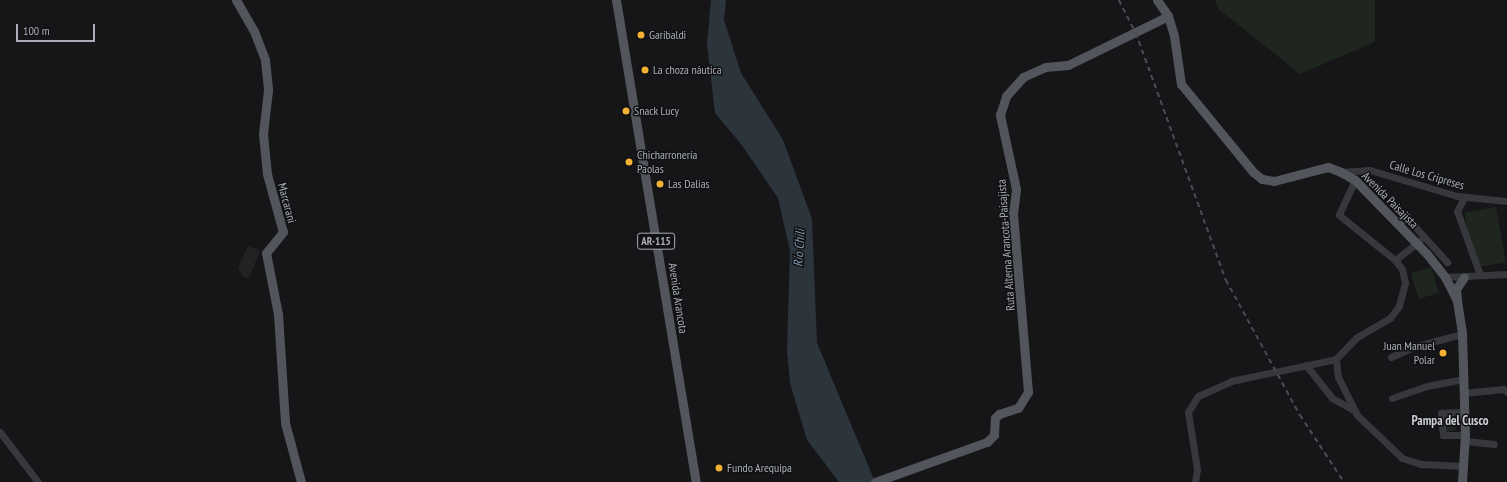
<!DOCTYPE html>
<html>
<head>
<meta charset="utf-8">
<style>
	body { margin:0 }
	#map { position:relative; width:1507px; height:482px; overflow:hidden; background:#161618; font-family:"PT Sans Narrow",sans-serif }
	div>[style] { position:absolute }
	.built>* { inset:0; background:#222225 }
	.green>* { inset:0; background:#1e261f; transform-origin:0 0 }
	.water>* { inset:0; background:#2c353c }
	.minor>* { height:7px; margin:-3.5px; padding:0 3.5px; transform-origin:3.5px; border-radius:3.5px; background:#37383d }
	.major>* { height:9px; margin:-4.5px; padding:0 4.5px; transform-origin:4.5px; border-radius:4.5px; background:#53555c }
	.rail>* { height:1.5px; margin-top:-0.75px; transform-origin:0; background:repeating-linear-gradient(90deg,#4a4c52 0 5px,transparent 0 9px) }
	.dots>* { width:11px; height:11px; translate:-50% -50%; box-sizing:border-box; border:2px solid #111113; border-radius:50% }
	span { translate:-50% -50%; white-space:nowrap; text-align:center; line-height:1.15; -webkit-text-stroke:3px #111113; paint-order:stroke }
	.shield-label span { padding:1px 3px; background:#111113; border:1px solid; border-radius:3px; -webkit-text-stroke-width:0 }
	.shield-label { font-size:11px; color:#a8adb8; font-weight:700 }
	.poi-label { font-size:12px; color:#a8adb8 }
	.left { translate:0 -50%; text-align:left }
	.right { translate:-100% -50%; text-align:right }
	.street-label { font-size:12px; color:#a8adb8 }
	.water-label { font-size:13px; color:#7f9bb3; font-style:italic }
	.neighbourhood-label { font-size:13px; color:#c9ccd4; font-weight:700 }
	.scale { position:absolute; left:16px; top:24px; width:79px; height:18px; box-sizing:border-box; border:2px solid #a8adb8; border-top:0; padding-left:5px; font-size:12px; line-height:14px; white-space:nowrap; color:#a8adb8; -webkit-text-stroke:3px #111113; paint-order:stroke }
</style>
</head>
<body>
<div id="map">
	<div class="built">
		<div style="clip-path:polygon(248px 246px,260px 250px,249px 279px,242px 276px,238px 267px)"></div>
	</div>
	<div class="green">
		<div style="clip-path:polygon(1215px 0,1375px 0,1375px 42px,1300px 74px,1218px 9px)"></div>
		<div style="left:1496px;top:207px;width:56px;height:32px;rotate:80deg"></div>
		<div style="left:1431px;top:267px;width:27px;height:21px;rotate:73deg"></div>
		<div style="left:1454px;top:414px;width:17px;height:10px;rotate:83deg"></div>
	</div>
	<div class="water">
		<div style="clip-path:polygon(711px 0,726px 0,724px 20px,741px 73px,783px 140px,812px 219px,817px 343px,875px 482px,839px 482px,807px 440px,790px 383px,787px 351px,790px 251px,778px 198px,741px 144px,715px 113px,707px 44px)"></div>
	</div>
	<div class="minor">
		<div style="left:1341px;top:172px;width:29px;rotate:-4deg"></div>
		<div style="left:1370px;top:170px;width:91px;rotate:16.6deg"></div>
		<div style="left:1457px;top:196px;width:50px;rotate:5.7deg"></div>
		<div style="left:1355px;top:180px;width:38px;rotate:115deg"></div>
		<div style="left:1339px;top:215px;width:72px;rotate:38.8deg"></div>
		<div style="left:1395px;top:260px;width:11px;rotate:52deg"></div>
		<div style="left:1402px;top:269px;width:14px;rotate:78deg"></div>
		<div style="left:1405px;top:283px;width:24px;rotate:105deg"></div>
		<div style="left:1399px;top:306px;width:15px;rotate:127deg"></div>
		<div style="left:1390px;top:318px;width:39px;rotate:150deg"></div>
		<div style="left:1356px;top:338px;width:29px;rotate:134deg"></div>
		<div style="left:1336px;top:359px;width:18px;rotate:84deg"></div>
		<div style="left:1338px;top:377px;width:42px;rotate:63.4deg"></div>
		<div style="left:1357px;top:415px;width:62px;rotate:43.7deg"></div>
		<div style="left:1402px;top:458px;width:20px;rotate:18deg"></div>
		<div style="left:1421px;top:464px;width:42px;rotate:2.7deg"></div>
		<div style="left:1464px;top:198px;width:15px;rotate:118deg"></div>
		<div style="left:1457px;top:211px;width:68px;rotate:70.2deg"></div>
		<div style="left:1394px;top:220px;width:15px"></div>
		<div style="left:1409px;top:220px;width:57px;rotate:47.9deg"></div>
		<div style="left:1395px;top:260px;width:31px;rotate:-38deg"></div>
		<div style="left:1445px;top:277px;width:62px;rotate:-2.8deg"></div>
		<div style="left:1391px;top:357px;width:24px;rotate:-24deg"></div>
		<div style="left:1413px;top:347px;width:51px;rotate:-14.9deg"></div>
		<div style="left:1306px;top:365px;width:42px;rotate:51.8deg"></div>
		<div style="left:1332px;top:398px;width:26px;rotate:29deg"></div>
		<div style="left:1464px;top:393px;width:39px;rotate:-6deg"></div>
		<div style="left:1503px;top:389px;width:5px;rotate:37deg"></div>
		<div style="left:1392px;top:398px;width:37px;rotate:-19deg"></div>
		<div style="left:1427px;top:386px;width:37px;rotate:-11deg"></div>
		<div style="left:1464px;top:412px;width:23px;rotate:178deg"></div>
		<div style="left:1441px;top:413px;width:22px;rotate:85deg"></div>
		<div style="left:1443px;top:435px;width:22px"></div>
		<div style="left:0;top:432px;width:63px;rotate:52.8deg"></div>
		<div style="left:1465px;top:441px;width:29px;rotate:6deg"></div>
		<div style="left:1195px;top:482px;width:13px;rotate:-81deg"></div>
		<div style="left:1197px;top:469px;width:58px;rotate:-99deg"></div>
		<div style="left:1188px;top:412px;width:19px;rotate:-58deg"></div>
		<div style="left:1198px;top:396px;width:36px;rotate:-24deg"></div>
		<div style="left:1231px;top:381px;width:107px;rotate:-11.8deg"></div>
	</div>
	<div class="major">
		<div style="left:236px;top:0;width:36px;rotate:60deg"></div>
		<div style="left:254px;top:31px;width:31px;rotate:69deg"></div>
		<div style="left:265px;top:60px;width:30px;rotate:84deg"></div>
		<div style="left:268px;top:90px;width:44px;rotate:96.5deg"></div>
		<div style="left:263px;top:134px;width:40px;rotate:84.3deg"></div>
		<div style="left:267px;top:174px;width:60px;rotate:74.6deg"></div>
		<div style="left:283px;top:232px;width:27px;rotate:129deg"></div>
		<div style="left:266px;top:253px;width:62px;rotate:78.9deg"></div>
		<div style="left:278px;top:314px;width:109px;rotate:86.3deg"></div>
		<div style="left:285px;top:423px;width:61px;rotate:74.8deg"></div>
		<div style="left:616px;top:0;width:489px;rotate:80.6deg"></div>
		<div style="left:1157px;top:0;width:19px;rotate:55deg"></div>
		<div style="left:1168px;top:16px;width:21px;rotate:73deg"></div>
		<div style="left:1174px;top:36px;width:49px;rotate:81.7deg"></div>
		<div style="left:1181px;top:84px;width:114px;rotate:50.7deg"></div>
		<div style="left:1253px;top:172px;width:11px;rotate:38deg"></div>
		<div style="left:1262px;top:179px;width:12px;rotate:9deg"></div>
		<div style="left:1274px;top:181px;width:56px;rotate:-14.5deg"></div>
		<div style="left:1328px;top:167px;width:14px;rotate:21deg"></div>
		<div style="left:1341px;top:172px;width:16px;rotate:30deg"></div>
		<div style="left:1355px;top:180px;width:103px;rotate:45.8deg"></div>
		<div style="left:1427px;top:254px;width:29px;rotate:52deg"></div>
		<div style="left:1445px;top:277px;width:27px;rotate:63deg"></div>
		<div style="left:1457px;top:301px;width:33px;rotate:81deg"></div>
		<div style="left:1462px;top:334px;width:101px;rotate:88.3deg"></div>
		<div style="left:1465px;top:435px;width:47px;rotate:93.7deg"></div>
		<div style="left:1457px;top:299px;width:10px;rotate:-96deg"></div>
		<div style="left:1456px;top:289px;width:14px;rotate:-56deg"></div>
		<div style="left:875px;top:482px;width:119px;rotate:-19.7deg"></div>
		<div style="left:987px;top:442px;width:10px;rotate:-45deg"></div>
		<div style="left:994px;top:435px;width:17px;rotate:-87deg"></div>
		<div style="left:995px;top:418px;width:6px;rotate:-45deg"></div>
		<div style="left:999px;top:414px;width:20px;rotate:-18deg"></div>
		<div style="left:1018px;top:408px;width:19px;rotate:-58deg"></div>
		<div style="left:1028px;top:392px;width:179px;rotate:-94.8deg"></div>
		<div style="left:1013px;top:214px;width:25px;rotate:-83deg"></div>
		<div style="left:1016px;top:189px;width:76px;rotate:-102.2deg"></div>
		<div style="left:1000px;top:115px;width:20px;rotate:-72deg"></div>
		<div style="left:1006px;top:96px;width:25px;rotate:-48deg"></div>
		<div style="left:1023px;top:77px;width:24px;rotate:-24deg"></div>
		<div style="left:1045px;top:67px;width:23px;rotate:-5deg"></div>
		<div style="left:1068px;top:65px;width:111px;rotate:-26.1deg"></div>
	</div>
	<div class="rail">
		<div style="left:1119px;top:0;width:37px;rotate:63deg"></div>
		<div style="left:1136px;top:33px;width:263px;rotate:70deg"></div>
		<div style="left:1226px;top:280px;width:154px;rotate:61.3deg"></div>
		<div style="left:1300px;top:415px;width:80px;rotate:56.7deg"></div>
	</div>
	<div class="dots">
		<div style="left:641px;top:35px;background:#f2b134"></div>
		<div style="left:645px;top:70px;background:#f2b134"></div>
		<div style="left:626px;top:111px;background:#f2b134"></div>
		<div style="left:629px;top:162px;background:#f2b134"></div>
		<div style="left:660px;top:184px;background:#f2b134"></div>
		<div style="left:1443px;top:353px;background:#f2b134"></div>
		<div style="left:719px;top:468px;background:#f2b134"></div>
	</div>
	<div class="shield-label">
		<span style="left:656px;top:241px">AR-115</span>
	</div>
	<div class="poi-label">
		<span class="left" style="left:649px;top:35px">Garibaldi</span>
		<span class="left" style="left:653px;top:70px">La choza náutica</span>
		<span class="left" style="left:634px;top:111px">Snack Lucy</span>
		<span class="left" style="left:637px;top:162px">Chicharronería<br>Paolas</span>
		<span class="left" style="left:668px;top:184px">Las Dalias</span>
		<span class="right" style="left:1435px;top:353px">Juan Manuel<br>Polar</span>
		<span class="left" style="left:727px;top:468px">Fundo Arequipa</span>
	</div>
	<div class="street-label">
		<span style="left:1427px;top:175px;rotate:16deg">Calle Los Cripreses</span>
		<span style="left:1390px;top:200px;rotate:45deg">Avenida Paisajista</span>
		<span style="left:287px;top:203px;rotate:75deg">Marcarani</span>
		<span style="left:1006px;top:245px;rotate:-94deg">Ruta Alterna Arancota-Paisajista</span>
		<span style="left:678px;top:298px;rotate:81deg">Avenida Arancota</span>
	</div>
	<div class="water-label">
		<span style="left:800px;top:248px;rotate:-87deg">Río Chili</span>
	</div>
	<div class="neighbourhood-label">
		<span style="left:1450px;top:421px">Pampa del Cusco</span>
	</div>
	<div class="scale">100 m</div>
</div>
</body>
</html>
